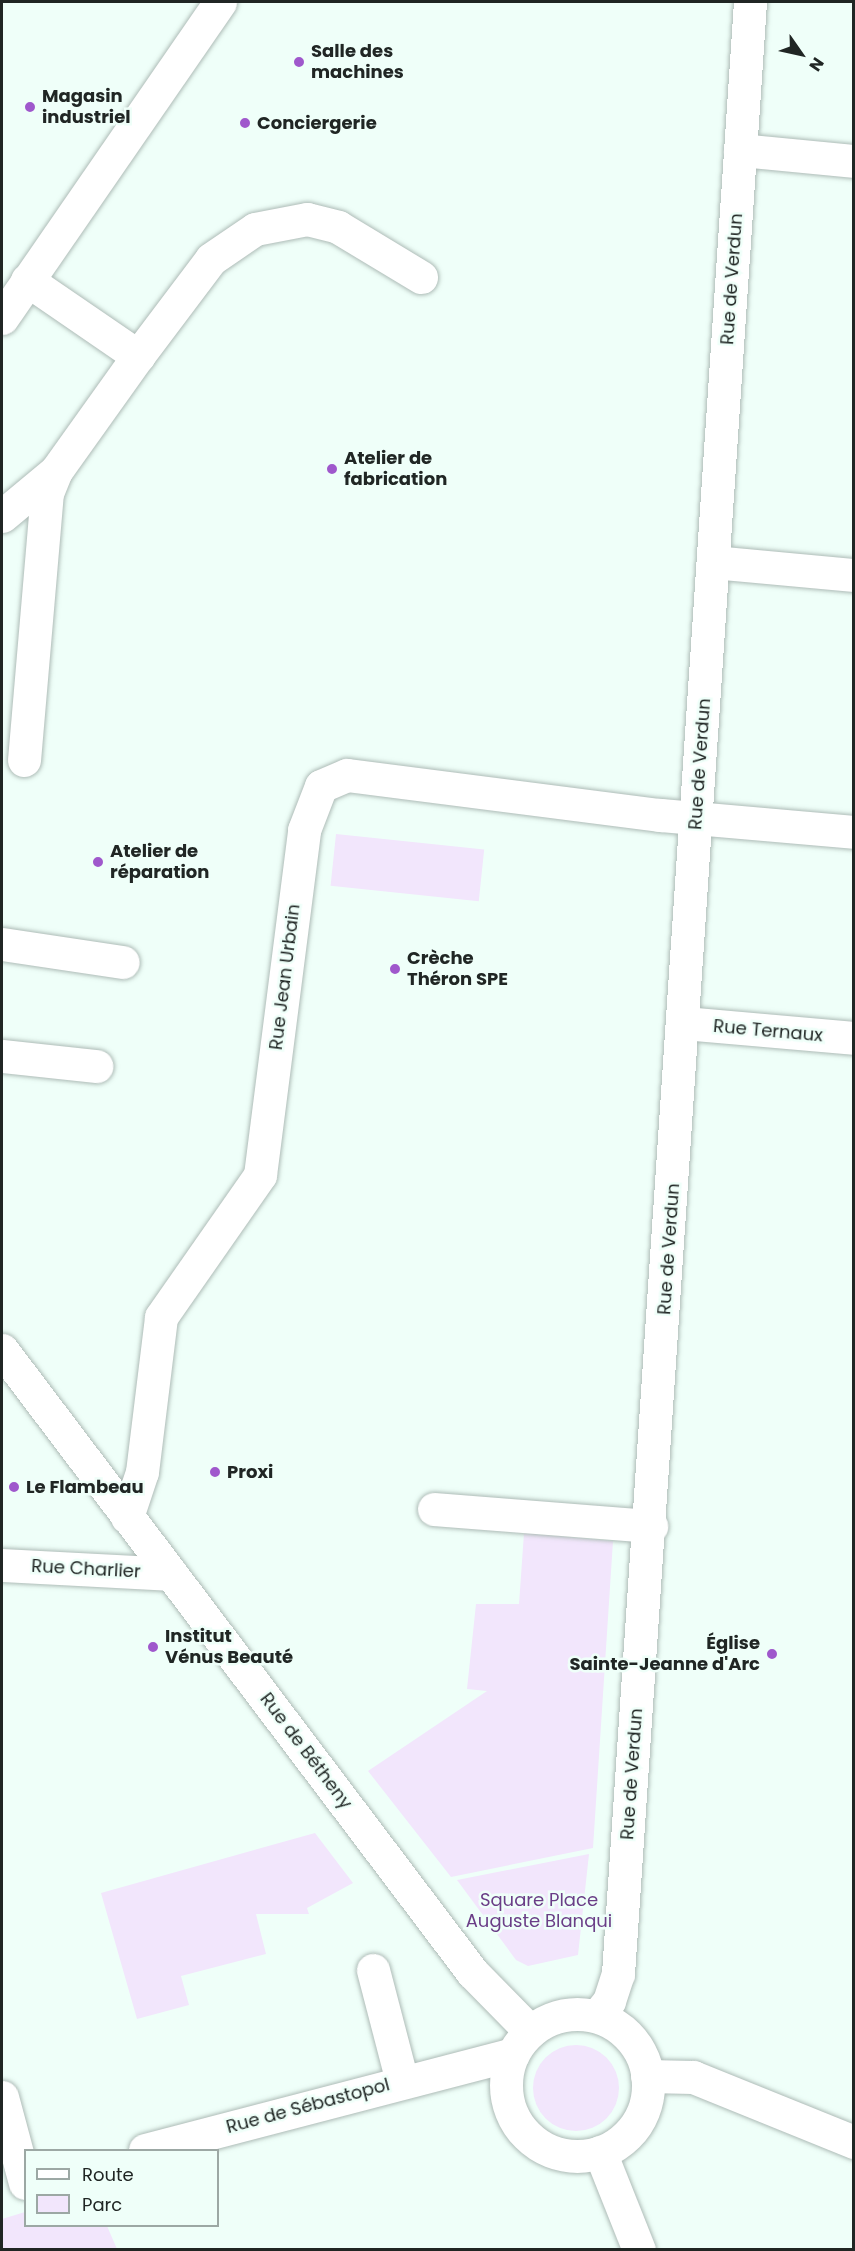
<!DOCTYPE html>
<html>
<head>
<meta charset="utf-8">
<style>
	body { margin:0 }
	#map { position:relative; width:855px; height:2251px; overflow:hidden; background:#effff9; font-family:Poppins,sans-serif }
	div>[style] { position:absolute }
	.green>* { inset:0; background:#f2e6fc; transform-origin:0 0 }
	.round { border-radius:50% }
	.roads { filter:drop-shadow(0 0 2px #aebcb7) drop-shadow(0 0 2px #aebcb7) }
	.minor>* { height:33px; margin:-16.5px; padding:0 16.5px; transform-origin:16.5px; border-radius:16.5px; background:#fff }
	.major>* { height:33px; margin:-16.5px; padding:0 16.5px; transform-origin:16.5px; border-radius:16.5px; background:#fff }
	.major>.ring { margin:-16.5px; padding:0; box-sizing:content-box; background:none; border:33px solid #fff; border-radius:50% }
	.dots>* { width:16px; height:16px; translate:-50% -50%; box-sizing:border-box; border:3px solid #effff9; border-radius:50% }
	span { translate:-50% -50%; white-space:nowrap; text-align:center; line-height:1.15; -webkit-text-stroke:5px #effff9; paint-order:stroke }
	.poi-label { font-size:18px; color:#202624; font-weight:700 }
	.left { translate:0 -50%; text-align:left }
	.right { translate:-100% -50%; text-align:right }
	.street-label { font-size:18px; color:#202624 }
	.park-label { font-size:18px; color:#6a3e87 }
	.frame { position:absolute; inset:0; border:3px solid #202624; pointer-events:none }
	.legend { position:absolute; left:24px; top:2149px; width:195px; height:78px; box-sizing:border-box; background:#effff9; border:2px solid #9ca8a4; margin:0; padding:8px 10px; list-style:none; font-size:18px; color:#202624 }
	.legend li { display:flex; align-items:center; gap:12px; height:30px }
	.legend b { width:30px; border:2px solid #9ca8a4 }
	.north { position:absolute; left:771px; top:24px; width:60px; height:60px; -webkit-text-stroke:4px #effff9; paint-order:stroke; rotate:124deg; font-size:16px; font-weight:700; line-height:24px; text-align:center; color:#202624 }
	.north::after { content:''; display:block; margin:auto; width:21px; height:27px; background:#202624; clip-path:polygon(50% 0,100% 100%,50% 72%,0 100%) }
</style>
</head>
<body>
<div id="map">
	<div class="green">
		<div style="left:336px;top:834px;width:149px;height:52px;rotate:6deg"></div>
		<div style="clip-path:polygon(524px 1533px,613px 1541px,593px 1848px,451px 1877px,368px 1771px,487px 1691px,467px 1689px,476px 1604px,519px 1604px)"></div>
		<div style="clip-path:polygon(315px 1833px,353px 1883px,307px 1908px,309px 1914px,256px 1914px,266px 1954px,181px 1976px,189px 2005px,137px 2019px,101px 1893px)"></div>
		<div style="clip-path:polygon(589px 1854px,578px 1955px,528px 1966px,516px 1960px,457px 1880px)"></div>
		<div class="round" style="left:533px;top:2045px;width:86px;height:86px"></div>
		<div style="clip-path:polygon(25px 2212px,26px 2226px,107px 2226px,117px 2249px,2px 2249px,2px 2219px)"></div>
	</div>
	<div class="roads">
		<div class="minor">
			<div style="left:740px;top:150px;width:115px;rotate:5.5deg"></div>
			<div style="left:27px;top:280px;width:135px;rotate:34.4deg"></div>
			<div style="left:138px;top:356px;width:121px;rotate:-53deg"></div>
			<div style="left:211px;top:259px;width:53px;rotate:-34.3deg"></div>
			<div style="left:255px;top:229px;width:53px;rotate:-10.9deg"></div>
			<div style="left:307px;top:219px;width:32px;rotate:14deg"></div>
			<div style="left:338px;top:227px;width:97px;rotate:31.1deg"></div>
			<div style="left:2px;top:516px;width:70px;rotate:-39.8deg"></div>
			<div style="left:713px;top:562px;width:142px;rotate:5.3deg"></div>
			<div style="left:24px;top:760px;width:268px;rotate:-85.1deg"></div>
			<div style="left:47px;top:493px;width:24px;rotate:-68deg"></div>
			<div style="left:56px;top:471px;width:141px;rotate:-54.5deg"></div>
			<div style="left:2px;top:944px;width:122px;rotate:8.5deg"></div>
			<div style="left:683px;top:1023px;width:172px;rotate:5deg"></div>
			<div style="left:2px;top:1056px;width:95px;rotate:6.1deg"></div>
			<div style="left:434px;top:1509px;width:218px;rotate:4.5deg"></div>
			<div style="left:127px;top:1517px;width:47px;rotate:-71.6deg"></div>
			<div style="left:142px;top:1472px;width:156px;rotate:-83deg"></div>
			<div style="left:161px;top:1317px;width:173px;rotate:-55.1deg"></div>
			<div style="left:260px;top:1175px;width:348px;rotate:-82.7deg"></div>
			<div style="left:304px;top:830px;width:47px;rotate:-68.9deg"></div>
			<div style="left:321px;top:786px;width:28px;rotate:-23deg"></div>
			<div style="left:347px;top:775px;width:316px;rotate:7.3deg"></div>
			<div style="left:660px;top:815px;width:195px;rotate:5deg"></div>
			<div style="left:2px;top:1565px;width:169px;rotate:3deg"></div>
			<div style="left:373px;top:1970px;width:115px;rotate:75.4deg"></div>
			<div style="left:597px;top:2016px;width:19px;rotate:-51deg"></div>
			<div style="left:609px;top:2001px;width:28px;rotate:-72deg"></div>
			<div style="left:618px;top:1974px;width:1976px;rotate:-86.17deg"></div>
			<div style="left:2px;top:2097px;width:89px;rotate:75deg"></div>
			<div style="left:145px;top:2150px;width:380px;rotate:-14.6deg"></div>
		</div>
		<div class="major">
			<div style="left:2px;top:318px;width:384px;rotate:-55.4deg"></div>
			<div style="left:2px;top:1350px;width:780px;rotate:52.92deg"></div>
			<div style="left:472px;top:1972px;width:83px;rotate:45.5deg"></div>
			<div class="ring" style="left:506px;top:2014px;width:109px;height:109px"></div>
			<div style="left:647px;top:2076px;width:46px;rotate:1.2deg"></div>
			<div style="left:693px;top:2077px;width:174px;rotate:22deg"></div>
			<div style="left:600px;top:2152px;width:105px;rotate:68.3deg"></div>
		</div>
	</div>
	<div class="dots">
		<div style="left:299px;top:62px;background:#9f58cc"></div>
		<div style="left:30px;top:107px;background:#9f58cc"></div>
		<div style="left:245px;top:123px;background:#9f58cc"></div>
		<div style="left:332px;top:469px;background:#9f58cc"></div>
		<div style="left:98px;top:862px;background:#9f58cc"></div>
		<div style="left:395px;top:969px;background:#9f58cc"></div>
		<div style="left:215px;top:1472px;background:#9f58cc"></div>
		<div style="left:14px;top:1487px;background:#9f58cc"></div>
		<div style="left:153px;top:1647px;background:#9f58cc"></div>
		<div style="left:772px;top:1654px;background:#9f58cc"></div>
	</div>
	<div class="poi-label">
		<span class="left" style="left:311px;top:62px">Salle des<br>machines</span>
		<span class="left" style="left:42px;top:107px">Magasin<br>industriel</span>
		<span class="left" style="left:257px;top:123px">Conciergerie</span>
		<span class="left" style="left:344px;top:469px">Atelier de<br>fabrication</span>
		<span class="left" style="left:110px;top:862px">Atelier de<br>réparation</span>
		<span class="left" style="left:407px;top:969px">Crèche<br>Théron SPE</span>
		<span class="left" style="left:227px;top:1472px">Proxi</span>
		<span class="left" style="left:26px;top:1487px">Le Flambeau</span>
		<span class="left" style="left:165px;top:1647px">Institut<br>Vénus Beauté</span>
		<span class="right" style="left:760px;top:1654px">Église<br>Sainte-Jeanne d'Arc</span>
	</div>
	<div class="street-label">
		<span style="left:732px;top:279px;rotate:-86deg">Rue de Verdun</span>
		<span style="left:700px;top:764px;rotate:-86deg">Rue de Verdun</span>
		<span style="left:285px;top:977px;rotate:-83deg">Rue Jean Urbain</span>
		<span style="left:768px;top:1031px;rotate:5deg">Rue Ternaux</span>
		<span style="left:669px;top:1249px;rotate:-86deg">Rue de Verdun</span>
		<span style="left:86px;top:1569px;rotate:3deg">Rue Charlier</span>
		<span style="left:306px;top:1751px;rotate:53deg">Rue de Bétheny</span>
		<span style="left:632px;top:1774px;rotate:-86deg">Rue de Verdun</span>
		<span style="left:308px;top:2106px;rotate:-15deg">Rue de Sébastopol</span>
	</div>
	<div class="park-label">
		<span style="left:539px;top:1911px">Square Place<br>Auguste Blanqui</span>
	</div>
	<div class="frame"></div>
	<ul class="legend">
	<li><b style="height:8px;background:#fff"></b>Route</li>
	<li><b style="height:16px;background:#f2e6fc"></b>Parc</li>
	</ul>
	<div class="north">N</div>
</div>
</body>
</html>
